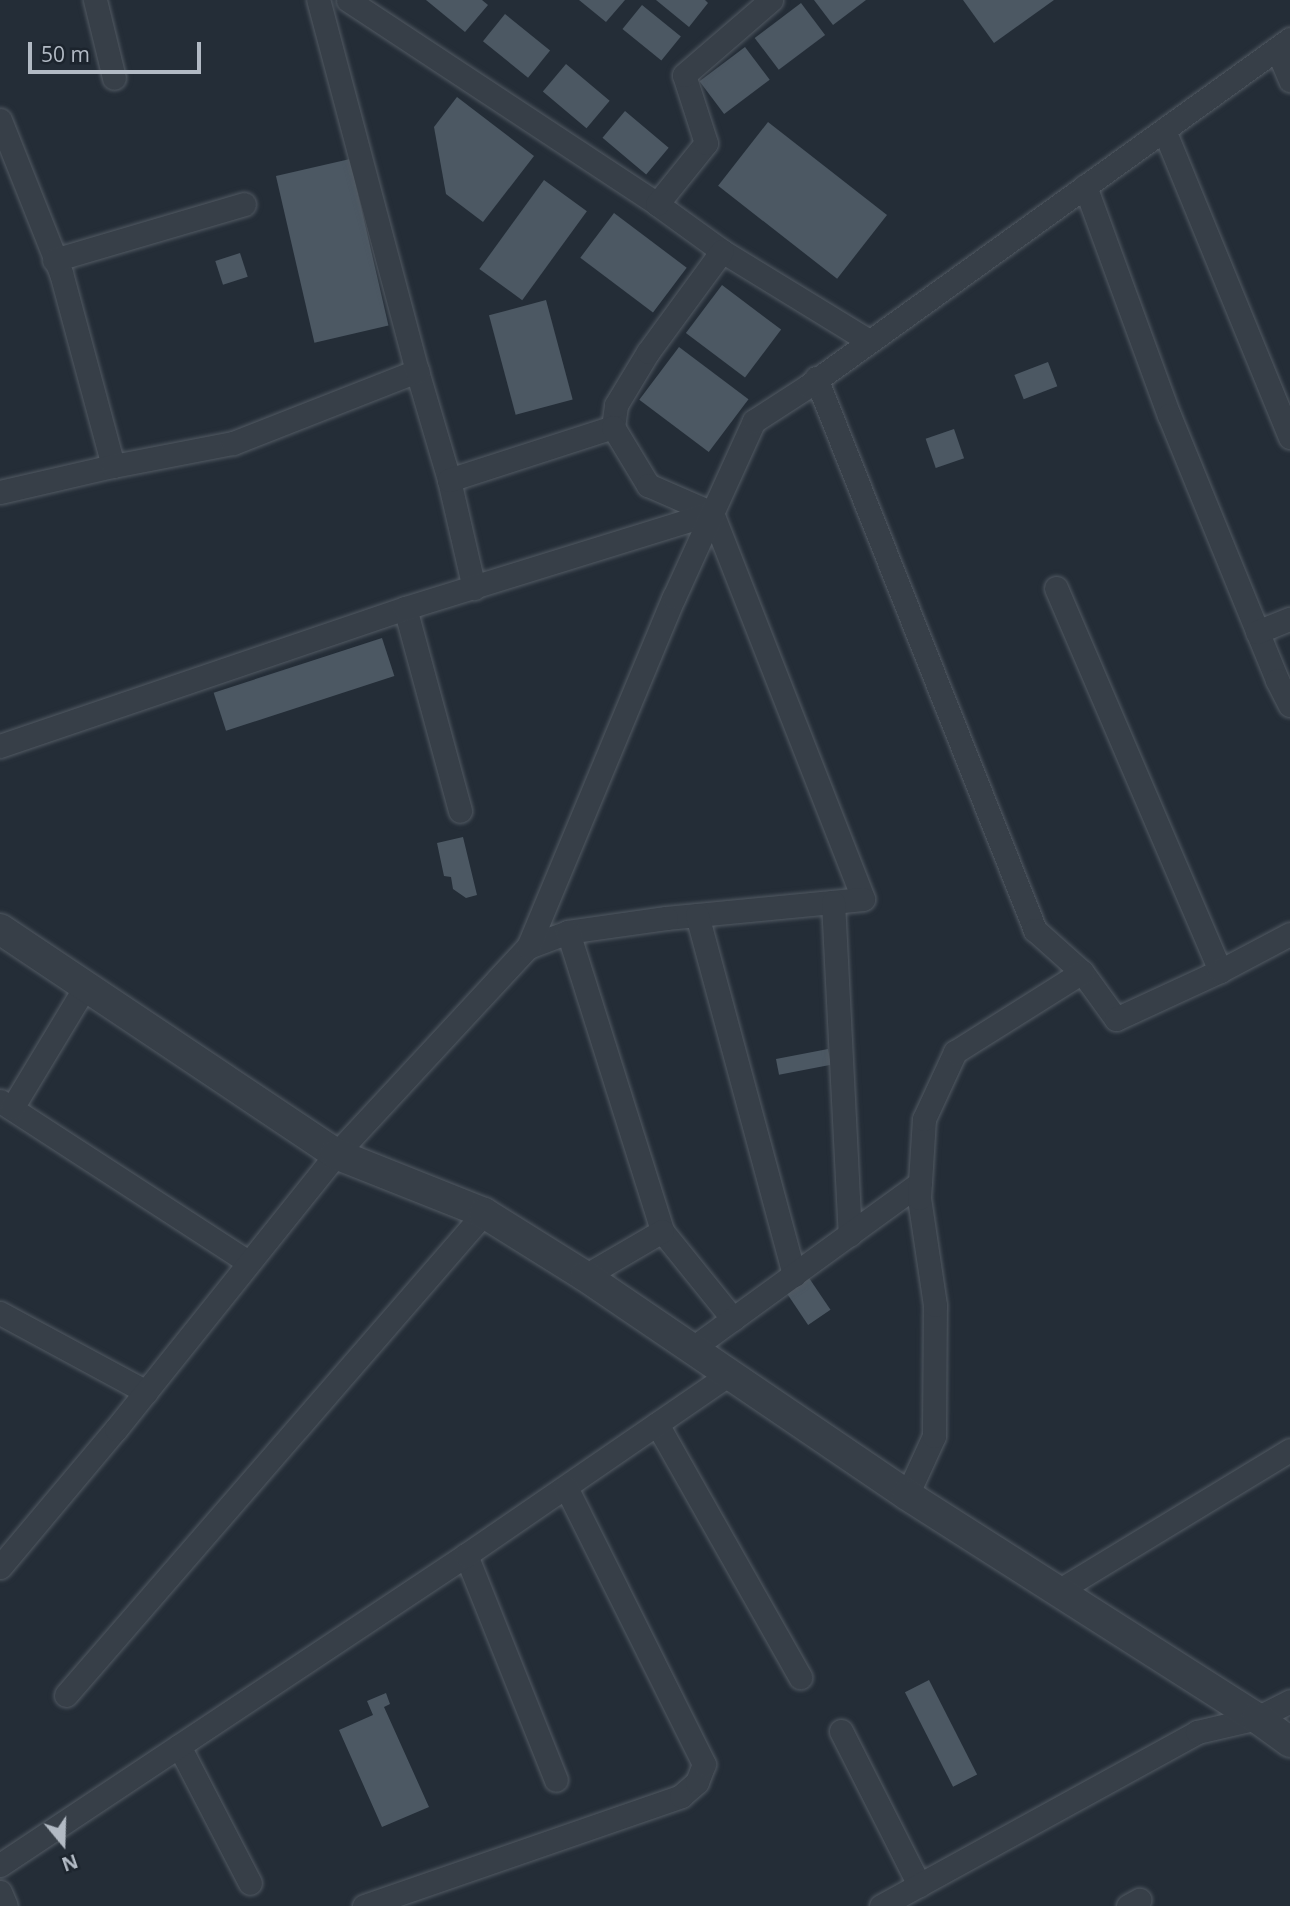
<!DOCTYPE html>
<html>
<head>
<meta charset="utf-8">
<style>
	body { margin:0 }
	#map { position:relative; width:1290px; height:1906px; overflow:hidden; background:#242d37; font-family:"Open Sans",sans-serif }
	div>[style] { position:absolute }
	.building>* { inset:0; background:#4c5863; transform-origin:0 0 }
	.roads { filter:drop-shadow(0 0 2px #525a63) drop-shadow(0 0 2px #525a63) }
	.minor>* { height:23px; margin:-11.5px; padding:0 11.5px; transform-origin:11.5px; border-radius:11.5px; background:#373f48 }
	.tertiary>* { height:30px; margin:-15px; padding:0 15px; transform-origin:15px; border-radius:15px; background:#373f48 }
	span { translate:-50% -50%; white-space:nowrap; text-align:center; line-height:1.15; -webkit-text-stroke:6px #1c242d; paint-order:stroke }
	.north { position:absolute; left:28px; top:1808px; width:70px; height:70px; -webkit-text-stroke:5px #1c242d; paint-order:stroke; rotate:161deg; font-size:19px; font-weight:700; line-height:28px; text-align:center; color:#b2bac4 }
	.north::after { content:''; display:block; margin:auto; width:24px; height:32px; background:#b2bac4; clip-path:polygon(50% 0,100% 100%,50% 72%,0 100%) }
	.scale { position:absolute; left:28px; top:42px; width:173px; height:32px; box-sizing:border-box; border:4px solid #b2bac4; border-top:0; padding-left:9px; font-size:21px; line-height:24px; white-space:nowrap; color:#b2bac4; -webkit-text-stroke:5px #1c242d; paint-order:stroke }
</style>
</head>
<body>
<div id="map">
	<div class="building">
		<div style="clip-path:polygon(426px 0,482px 0,488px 5px,465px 32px)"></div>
		<div style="clip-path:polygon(579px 0,625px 0,606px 22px)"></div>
		<div style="clip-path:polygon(656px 0,705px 0,708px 3px,689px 27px)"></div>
		<div style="clip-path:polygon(814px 0,866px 0,833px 25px)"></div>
		<div style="clip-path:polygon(963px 0,1054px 0,994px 43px)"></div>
		<div style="left:801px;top:3px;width:40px;height:58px;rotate:53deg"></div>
		<div style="left:642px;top:5px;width:50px;height:31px;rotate:39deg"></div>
		<div style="left:505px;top:14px;width:58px;height:35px;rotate:39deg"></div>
		<div style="left:745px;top:47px;width:41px;height:57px;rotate:53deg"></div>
		<div style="left:566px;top:64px;width:57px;height:36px;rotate:40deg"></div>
		<div style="clip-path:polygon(457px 97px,534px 156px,483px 222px,446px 194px,434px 127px)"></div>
		<div style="left:625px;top:111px;width:57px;height:35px;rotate:40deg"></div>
		<div style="left:768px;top:122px;width:151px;height:81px;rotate:38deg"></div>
		<div style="left:350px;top:159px;width:171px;height:76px;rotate:77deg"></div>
		<div style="left:544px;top:180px;width:53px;height:110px;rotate:36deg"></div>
		<div style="left:614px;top:213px;width:91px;height:56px;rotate:37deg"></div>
		<div style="left:240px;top:253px;width:25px;height:26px;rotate:72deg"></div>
		<div style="left:722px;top:285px;width:74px;height:60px;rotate:37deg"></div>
		<div style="left:546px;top:300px;width:103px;height:59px;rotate:75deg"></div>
		<div style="left:679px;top:347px;width:87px;height:66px;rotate:37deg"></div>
		<div style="left:1048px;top:362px;width:26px;height:36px;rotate:69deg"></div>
		<div style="left:954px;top:429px;width:31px;height:30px;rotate:71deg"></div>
		<div style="left:382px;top:638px;width:40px;height:177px;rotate:72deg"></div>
		<div style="clip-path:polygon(463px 837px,477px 895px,466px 898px,453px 889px,451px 877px,444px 876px,437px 843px)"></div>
		<div style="left:828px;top:1049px;width:16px;height:53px;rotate:79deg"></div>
		<div style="left:807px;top:1275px;width:42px;height:27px;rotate:56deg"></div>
		<div style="left:929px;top:1680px;width:106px;height:27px;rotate:63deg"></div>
		<div style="clip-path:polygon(386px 1693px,390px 1704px,384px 1707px,429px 1807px,382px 1827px,339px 1730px,373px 1715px,367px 1701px)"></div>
	</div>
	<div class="roads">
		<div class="minor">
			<div style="left:95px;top:0;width:80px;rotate:76.3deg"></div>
			<div style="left:348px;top:0;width:370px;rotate:33.4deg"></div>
			<div style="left:657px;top:204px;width:80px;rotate:35.9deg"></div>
			<div style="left:722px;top:251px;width:172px;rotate:31.5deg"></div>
			<div style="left:1277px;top:49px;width:34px;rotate:67deg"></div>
			<div style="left:0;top:120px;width:165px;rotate:68.3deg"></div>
			<div style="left:61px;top:273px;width:200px;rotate:74.9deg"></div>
			<div style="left:1164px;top:130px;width:332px;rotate:67.7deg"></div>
			<div style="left:1085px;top:186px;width:244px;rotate:69.9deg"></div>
			<div style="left:1169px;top:415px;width:286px;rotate:67.8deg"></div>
			<div style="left:1277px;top:680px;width:28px;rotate:63deg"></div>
			<div style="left:657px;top:204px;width:78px;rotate:-51.2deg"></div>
			<div style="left:706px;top:143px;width:71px;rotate:-107.9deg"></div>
			<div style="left:684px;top:75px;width:115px;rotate:-40.8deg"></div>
			<div style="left:54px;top:260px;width:198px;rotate:-16.4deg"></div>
			<div style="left:417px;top:371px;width:114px;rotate:73.6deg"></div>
			<div style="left:449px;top:480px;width:111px;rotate:77deg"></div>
			<div style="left:816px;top:378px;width:594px;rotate:68.36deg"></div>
			<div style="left:1035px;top:930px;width:63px;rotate:41.8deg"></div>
			<div style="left:1082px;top:972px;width:58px;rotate:54.1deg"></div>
			<div style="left:1116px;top:1019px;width:115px;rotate:-24.8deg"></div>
			<div style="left:613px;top:427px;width:22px;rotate:-82deg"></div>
			<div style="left:616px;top:405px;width:62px;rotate:-58.9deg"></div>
			<div style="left:648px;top:352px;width:125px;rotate:-53.8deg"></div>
			<div style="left:449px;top:480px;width:172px;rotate:-17.9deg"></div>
			<div style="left:613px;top:427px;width:68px;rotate:58.9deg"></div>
			<div style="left:648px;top:485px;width:70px;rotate:23.6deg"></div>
			<div style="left:712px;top:513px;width:414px;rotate:68.6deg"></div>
			<div style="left:863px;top:899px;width:198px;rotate:174.5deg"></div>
			<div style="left:666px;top:918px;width:99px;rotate:171.9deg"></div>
			<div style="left:568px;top:932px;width:43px;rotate:159.4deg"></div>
			<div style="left:0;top:492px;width:116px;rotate:-13deg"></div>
			<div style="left:113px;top:466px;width:122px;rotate:-10.9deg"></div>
			<div style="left:233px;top:443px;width:198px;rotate:-21.4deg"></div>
			<div style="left:417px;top:371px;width:384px;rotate:-104.9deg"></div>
			<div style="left:1056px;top:588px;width:417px;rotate:66.8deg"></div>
			<div style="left:1220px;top:971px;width:79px;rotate:-27.9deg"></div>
			<div style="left:405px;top:608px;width:210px;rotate:74.8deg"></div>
			<div style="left:1257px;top:632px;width:35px;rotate:-22deg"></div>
			<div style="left:0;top:746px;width:428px;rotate:-18.8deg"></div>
			<div style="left:405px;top:608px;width:321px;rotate:-17.2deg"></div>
			<div style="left:833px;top:902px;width:333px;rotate:87.1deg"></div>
			<div style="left:697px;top:915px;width:373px;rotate:74.9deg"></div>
			<div style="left:568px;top:932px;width:313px;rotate:72.5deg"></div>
			<div style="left:662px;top:1231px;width:113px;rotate:51.1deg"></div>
			<div style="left:0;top:1101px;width:296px;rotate:33deg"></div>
			<div style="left:12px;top:1108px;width:141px;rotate:-58.9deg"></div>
			<div style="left:585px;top:1276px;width:89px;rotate:-30.3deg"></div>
			<div style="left:0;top:1313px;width:166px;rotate:28.4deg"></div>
			<div style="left:690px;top:1350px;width:284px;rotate:-36deg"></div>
			<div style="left:657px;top:1424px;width:291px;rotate:60.5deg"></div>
			<div style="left:907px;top:1495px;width:65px;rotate:-65.4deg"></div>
			<div style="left:934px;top:1436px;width:131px;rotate:-89.6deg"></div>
			<div style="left:935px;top:1305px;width:108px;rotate:-98.5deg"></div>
			<div style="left:919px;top:1198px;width:79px;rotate:-86.4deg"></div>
			<div style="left:924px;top:1119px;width:74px;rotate:-65.2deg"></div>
			<div style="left:955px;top:1052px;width:150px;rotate:-32.2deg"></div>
			<div style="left:466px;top:1555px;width:242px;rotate:68.2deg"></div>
			<div style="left:0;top:1567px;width:180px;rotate:-50deg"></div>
			<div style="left:116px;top:1429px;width:352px;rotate:-51.3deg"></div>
			<div style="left:336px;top:1154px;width:282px;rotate:-47.2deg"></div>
			<div style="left:528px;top:947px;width:379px;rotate:-67.4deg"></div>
			<div style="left:674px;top:597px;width:193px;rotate:-65.6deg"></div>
			<div style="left:754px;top:421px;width:64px;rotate:-32.9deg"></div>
			<div style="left:808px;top:386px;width:594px;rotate:-35.75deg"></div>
			<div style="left:1058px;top:1591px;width:271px;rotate:-31.3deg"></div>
			<div style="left:66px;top:1695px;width:638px;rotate:-49.07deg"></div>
			<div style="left:841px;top:1731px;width:173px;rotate:63.1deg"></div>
			<div style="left:179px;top:1746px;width:154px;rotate:62.6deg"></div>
			<div style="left:0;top:1865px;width:560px;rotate:-33.63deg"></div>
			<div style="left:466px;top:1555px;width:318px;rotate:-34.5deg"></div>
			<div style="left:0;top:1892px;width:15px;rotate:67deg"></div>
			<div style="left:364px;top:1906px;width:336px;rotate:-19.1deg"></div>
			<div style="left:681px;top:1796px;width:21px;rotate:-41deg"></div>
			<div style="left:697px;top:1782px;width:19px;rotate:-69deg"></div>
			<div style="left:704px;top:1764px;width:309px;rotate:-116.5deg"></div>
			<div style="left:881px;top:1906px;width:361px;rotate:-28.8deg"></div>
			<div style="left:1197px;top:1732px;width:62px;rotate:-13.1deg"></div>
			<div style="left:1257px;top:1718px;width:37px;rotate:-27deg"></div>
			<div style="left:1128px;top:1906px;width:13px;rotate:-29deg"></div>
		</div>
		<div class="tertiary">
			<div style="left:0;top:929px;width:404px;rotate:33.8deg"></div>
			<div style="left:336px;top:1154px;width:159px;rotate:21.7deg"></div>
			<div style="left:484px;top:1213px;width:119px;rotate:32deg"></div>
			<div style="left:585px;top:1276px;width:389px;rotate:34.2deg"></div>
			<div style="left:907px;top:1495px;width:415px;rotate:32.5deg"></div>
			<div style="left:1257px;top:1718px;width:41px;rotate:36deg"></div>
		</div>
	</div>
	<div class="north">N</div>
	<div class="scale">50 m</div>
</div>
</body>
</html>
